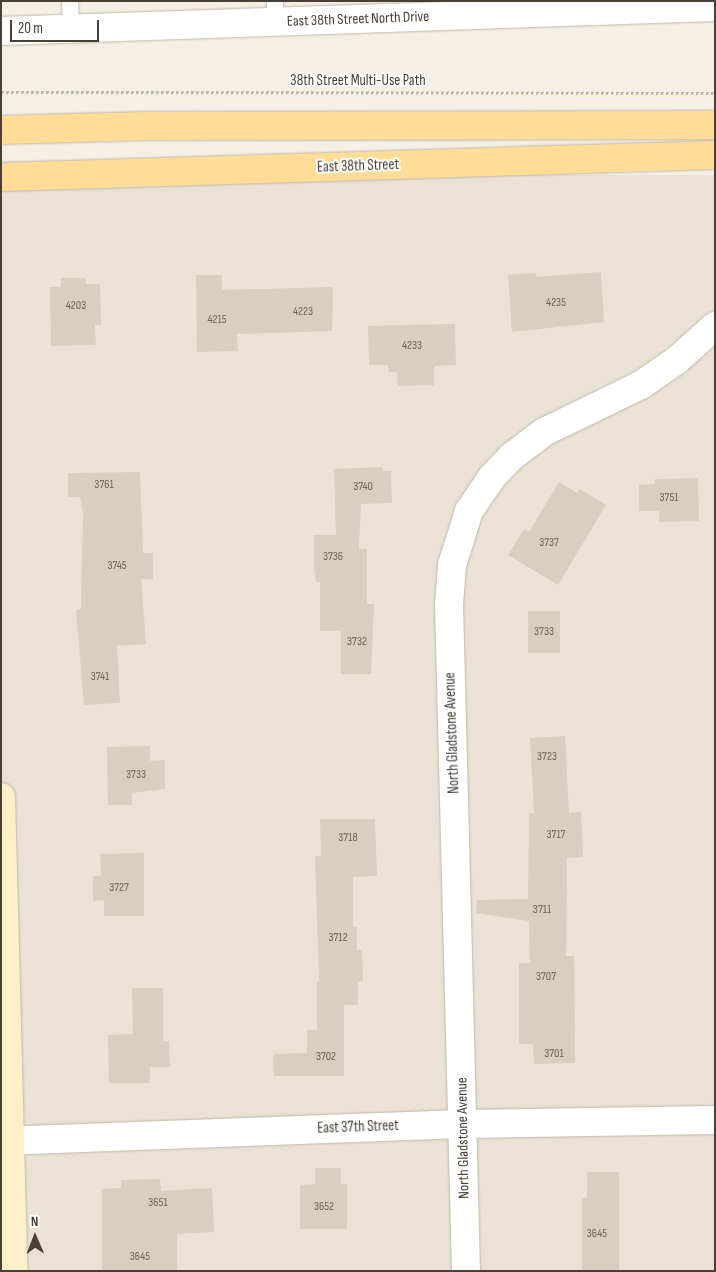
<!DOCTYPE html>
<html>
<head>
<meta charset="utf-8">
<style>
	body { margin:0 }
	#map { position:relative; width:716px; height:1272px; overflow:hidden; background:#f5f0e7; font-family:"Sofia Sans Condensed",sans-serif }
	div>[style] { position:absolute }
	.residential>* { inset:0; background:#e9e2d5; transform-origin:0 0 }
	.building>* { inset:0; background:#dacebf; transform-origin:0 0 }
	.path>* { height:3px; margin-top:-1.5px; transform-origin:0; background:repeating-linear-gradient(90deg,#c4b399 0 2.5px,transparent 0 5px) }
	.roads { filter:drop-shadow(0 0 1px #c1b8a9) drop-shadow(0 0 1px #c1b8a9) }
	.lane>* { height:16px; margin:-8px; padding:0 8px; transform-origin:8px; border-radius:8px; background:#fff }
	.street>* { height:28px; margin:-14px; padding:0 14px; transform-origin:14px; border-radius:14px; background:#fff }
	.secondary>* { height:28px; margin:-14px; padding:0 14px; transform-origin:14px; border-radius:14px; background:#ffefc7 }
	.primary>* { height:28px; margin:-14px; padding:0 14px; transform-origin:14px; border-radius:14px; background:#ffdd96 }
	span { translate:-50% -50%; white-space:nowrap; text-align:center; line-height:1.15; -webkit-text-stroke:4px #fff; paint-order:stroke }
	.number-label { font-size:12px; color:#6c6458 }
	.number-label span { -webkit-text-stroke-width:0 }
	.street-label { font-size:15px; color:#484036 }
	.frame { position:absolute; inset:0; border:2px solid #484036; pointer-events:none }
	.north { position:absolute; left:10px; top:1212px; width:50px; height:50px; -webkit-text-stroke:4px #fff; paint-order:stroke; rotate:359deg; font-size:14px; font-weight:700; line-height:20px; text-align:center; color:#484036 }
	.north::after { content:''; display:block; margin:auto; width:18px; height:22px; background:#484036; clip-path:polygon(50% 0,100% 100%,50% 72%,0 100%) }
	.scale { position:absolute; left:10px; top:20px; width:89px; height:22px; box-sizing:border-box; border:2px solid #484036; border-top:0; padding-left:6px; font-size:15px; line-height:18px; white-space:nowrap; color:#484036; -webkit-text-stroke:4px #fff; paint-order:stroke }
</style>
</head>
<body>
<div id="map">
	<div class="residential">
		<div style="left:715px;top:175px;width:1096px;height:714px;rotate:90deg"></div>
	</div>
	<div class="building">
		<div style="clip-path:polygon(601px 272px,604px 322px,512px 332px,508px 275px,536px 273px,536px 277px)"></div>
		<div style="clip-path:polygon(196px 275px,222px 275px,222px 290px,333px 287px,332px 331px,237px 334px,238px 351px,197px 352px)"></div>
		<div style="clip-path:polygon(61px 278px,86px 278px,86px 284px,100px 284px,101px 325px,95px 325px,96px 345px,51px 346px,50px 287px,61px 287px)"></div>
		<div style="clip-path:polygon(455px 324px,456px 365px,434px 366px,434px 385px,398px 386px,397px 372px,389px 372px,388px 365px,369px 365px,368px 326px)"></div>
		<div style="clip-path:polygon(383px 467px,383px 471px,391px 471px,392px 503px,361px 504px,359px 549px,367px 549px,367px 604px,374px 604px,371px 674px,341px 674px,341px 631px,320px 631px,320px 582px,316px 582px,314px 569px,314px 535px,336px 535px,334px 469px)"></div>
		<div style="clip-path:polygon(140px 472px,143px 553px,153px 553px,153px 579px,141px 579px,146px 644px,117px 646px,120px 703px,84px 705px,76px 610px,81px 609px,83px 513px,80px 497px,68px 497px,68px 473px)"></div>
		<div style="clip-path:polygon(698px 478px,699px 521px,659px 522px,659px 511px,639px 511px,639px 485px,655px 484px,655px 479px)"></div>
		<div style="clip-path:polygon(559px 482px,577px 493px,580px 489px,606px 505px,558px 585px,508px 555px,524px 529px,529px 532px)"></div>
		<div style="left:528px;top:611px;width:32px;height:42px"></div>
		<div style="clip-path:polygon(565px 736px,569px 813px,581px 812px,583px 857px,567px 858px,566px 956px,574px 956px,575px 1063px,534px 1064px,533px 1044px,519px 1044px,519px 963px,530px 963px,529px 921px,476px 913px,477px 900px,528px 899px,529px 813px,534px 813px,530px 738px)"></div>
		<div style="clip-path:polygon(150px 746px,150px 761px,165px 760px,165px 789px,132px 793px,132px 805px,108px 805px,107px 747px)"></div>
		<div style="clip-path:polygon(320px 819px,375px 819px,377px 876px,353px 877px,353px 927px,357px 927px,357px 950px,362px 950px,363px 981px,358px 982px,358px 1005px,344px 1005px,344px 1076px,274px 1076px,273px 1054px,307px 1053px,307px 1030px,317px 1030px,317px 981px,319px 981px,315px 856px,321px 856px)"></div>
		<div style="clip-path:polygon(144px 853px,144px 916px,104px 916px,104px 900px,93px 901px,93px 876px,101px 876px,100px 854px)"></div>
		<div style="clip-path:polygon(132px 988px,163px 988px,163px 1041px,169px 1041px,170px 1067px,150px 1067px,150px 1083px,109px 1083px,108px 1035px,133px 1034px)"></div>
		<div style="clip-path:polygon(315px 1168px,341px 1168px,341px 1184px,347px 1184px,347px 1229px,300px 1229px,300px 1185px,315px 1184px)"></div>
		<div style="clip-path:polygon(587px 1172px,619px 1172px,619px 1271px,582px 1271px,582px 1198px,587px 1198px)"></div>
		<div style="clip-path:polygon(160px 1179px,161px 1191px,212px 1188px,214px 1232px,177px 1234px,177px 1271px,102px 1271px,102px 1189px,121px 1188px,121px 1180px)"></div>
	</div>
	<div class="path">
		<div style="left:1px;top:92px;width:714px;rotate:0.08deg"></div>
	</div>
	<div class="roads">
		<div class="lane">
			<div style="left:70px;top:1px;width:27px;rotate:88deg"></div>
			<div style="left:275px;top:1px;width:20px;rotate:90deg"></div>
		</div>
		<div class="street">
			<div style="left:1px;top:31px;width:714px;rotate:-1.93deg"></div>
			<div style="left:1px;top:1141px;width:461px;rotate:-2.1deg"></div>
			<div style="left:462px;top:1124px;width:253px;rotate:-0.9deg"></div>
			<div style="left:466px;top:1271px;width:666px;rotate:-91.46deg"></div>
			<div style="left:449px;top:605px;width:40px;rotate:-85.7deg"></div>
			<div style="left:452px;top:565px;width:57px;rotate:-72.5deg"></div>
			<div style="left:469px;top:511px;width:41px;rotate:-55.9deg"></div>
			<div style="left:492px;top:477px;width:28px;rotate:-46deg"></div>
			<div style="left:511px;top:457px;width:41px;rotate:-37.1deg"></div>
			<div style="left:544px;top:432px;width:108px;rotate:-25.9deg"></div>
			<div style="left:641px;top:385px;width:44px;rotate:-34.8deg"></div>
			<div style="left:677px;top:360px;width:51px;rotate:-41.8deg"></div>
		</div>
		<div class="secondary">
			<div style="left:1px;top:797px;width:474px;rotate:88.5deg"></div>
		</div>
		<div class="primary">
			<div style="left:1px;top:130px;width:145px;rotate:-1.6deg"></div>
			<div style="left:146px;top:126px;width:569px;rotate:-0.1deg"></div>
			<div style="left:1px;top:177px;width:714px;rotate:-1.76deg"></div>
		</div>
	</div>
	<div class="number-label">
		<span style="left:556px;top:303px">4235</span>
		<span style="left:76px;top:306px">4203</span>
		<span style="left:303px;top:312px">4223</span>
		<span style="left:217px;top:320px">4215</span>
		<span style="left:412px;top:346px">4233</span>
		<span style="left:104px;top:485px">3761</span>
		<span style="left:363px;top:487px">3740</span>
		<span style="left:669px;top:498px">3751</span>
		<span style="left:549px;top:543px">3737</span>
		<span style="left:333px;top:557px">3736</span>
		<span style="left:117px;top:566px">3745</span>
		<span style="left:544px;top:632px">3733</span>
		<span style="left:357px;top:642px">3732</span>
		<span style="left:100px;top:677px">3741</span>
		<span style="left:547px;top:757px">3723</span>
		<span style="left:136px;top:775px">3733</span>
		<span style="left:556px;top:835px">3717</span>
		<span style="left:348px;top:838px">3718</span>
		<span style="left:119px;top:888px">3727</span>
		<span style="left:542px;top:910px">3711</span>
		<span style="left:338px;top:938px">3712</span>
		<span style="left:546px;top:977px">3707</span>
		<span style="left:554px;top:1054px">3701</span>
		<span style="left:326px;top:1057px">3702</span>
		<span style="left:158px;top:1203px">3651</span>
		<span style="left:324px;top:1207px">3652</span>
		<span style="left:597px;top:1234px">3645</span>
		<span style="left:140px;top:1257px">3645</span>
	</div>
	<div class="street-label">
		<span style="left:358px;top:19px;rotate:-2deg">East 38th Street North Drive</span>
		<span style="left:358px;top:81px">38th Street Multi-Use Path</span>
		<span style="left:358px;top:166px;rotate:-2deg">East 38th Street</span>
		<span style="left:452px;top:733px;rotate:-92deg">North Gladstone Avenue</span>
		<span style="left:358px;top:1127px;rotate:-2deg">East 37th Street</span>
		<span style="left:463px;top:1138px;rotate:-91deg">North Gladstone Avenue</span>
	</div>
	<div class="frame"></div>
	<div class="north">N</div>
	<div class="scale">20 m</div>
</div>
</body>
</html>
